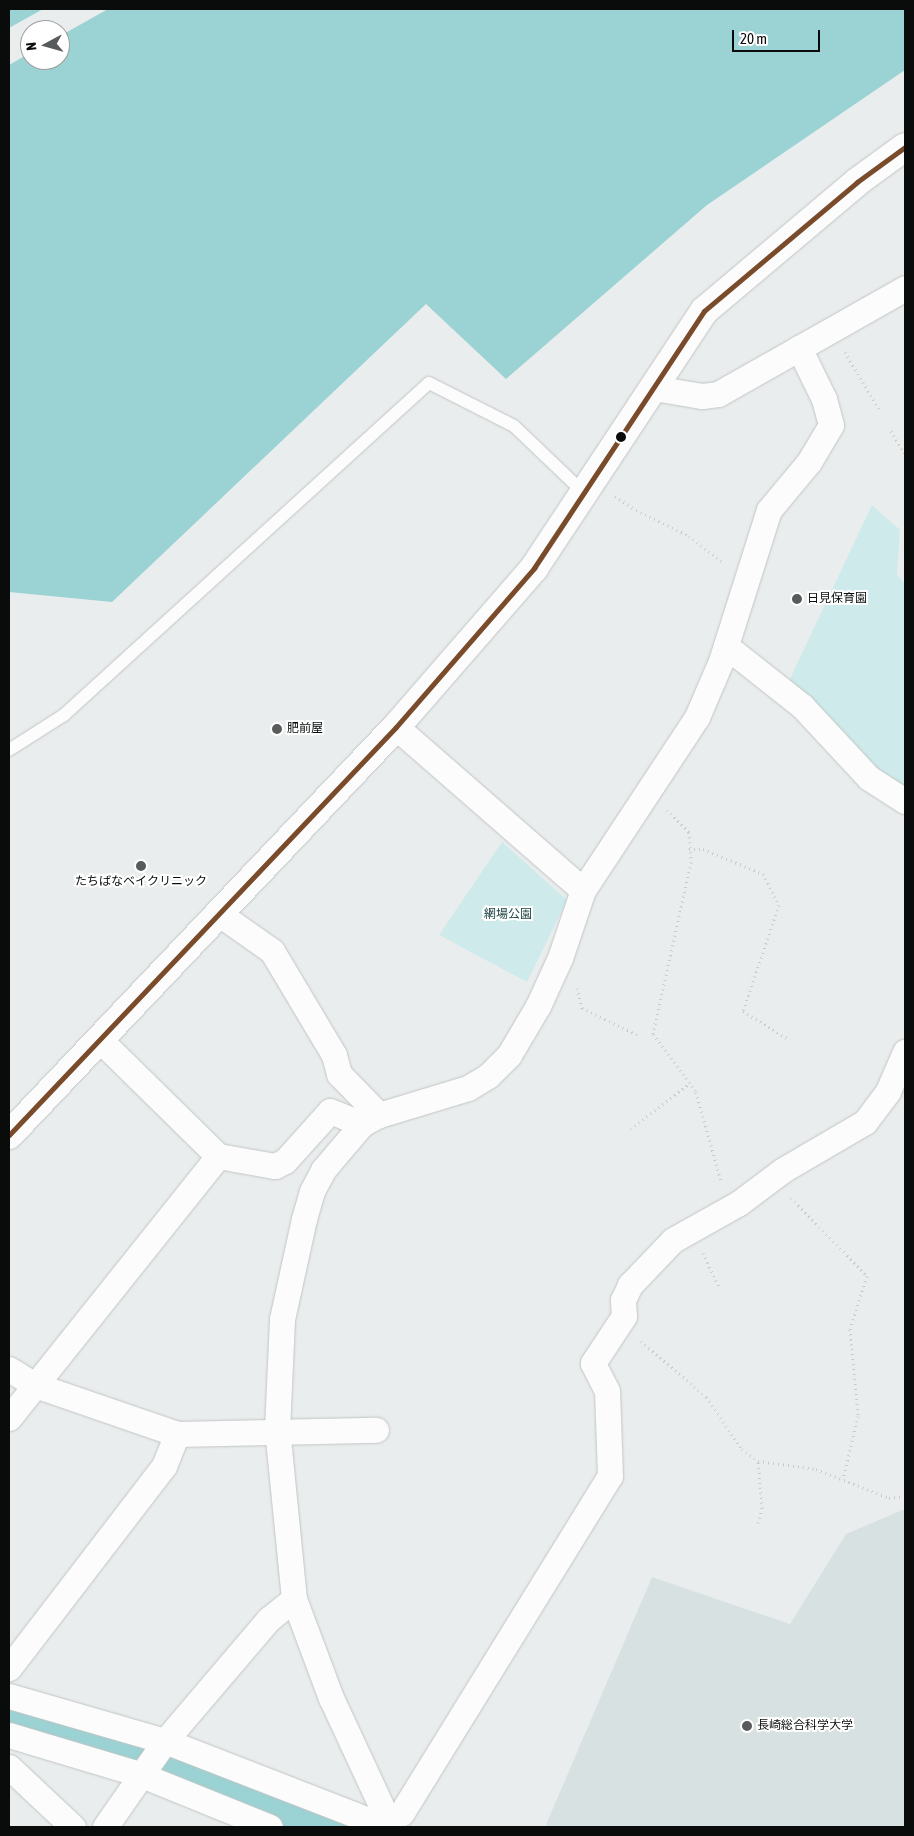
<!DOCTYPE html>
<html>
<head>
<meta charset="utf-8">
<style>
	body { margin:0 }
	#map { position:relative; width:914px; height:1836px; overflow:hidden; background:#eaeded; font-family:"Asap Condensed","Noto Sans JP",sans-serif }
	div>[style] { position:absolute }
	.built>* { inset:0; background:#d8e1e1 }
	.green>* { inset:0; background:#ceeaea }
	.water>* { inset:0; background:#9bd2d3 }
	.pier>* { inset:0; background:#eaeded }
	.river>* { height:52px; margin:-26px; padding:0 26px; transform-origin:26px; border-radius:26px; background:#9bd2d3 }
	.path>* { height:3px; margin-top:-1.5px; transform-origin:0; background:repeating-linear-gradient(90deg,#c9cbcb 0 1px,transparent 0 5px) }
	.roads { filter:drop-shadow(0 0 1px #c2c5c5) drop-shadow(0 0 1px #c2c5c5) }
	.lane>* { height:12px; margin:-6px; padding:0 6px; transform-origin:6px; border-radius:6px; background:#fcfcfc }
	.street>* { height:25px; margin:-12.5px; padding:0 12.5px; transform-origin:12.5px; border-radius:12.5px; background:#fcfcfc }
	.primary>* { height:28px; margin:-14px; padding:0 14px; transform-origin:14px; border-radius:14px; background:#fcfcfc }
	.bus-1>* { height:5px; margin:-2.5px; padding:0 2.5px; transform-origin:2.5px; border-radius:2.5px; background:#7a4b2a }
	.dots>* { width:14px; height:14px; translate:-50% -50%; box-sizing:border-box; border:2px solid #fff; border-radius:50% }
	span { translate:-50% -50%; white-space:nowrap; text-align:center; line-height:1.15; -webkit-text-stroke:4px #fff; paint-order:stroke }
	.poi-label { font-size:12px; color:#0a0c0c }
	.left { translate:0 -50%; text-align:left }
	.park-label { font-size:12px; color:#1d4344 }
	.frame { position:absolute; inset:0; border:10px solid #0a0c0c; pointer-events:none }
	.north { position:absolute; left:20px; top:20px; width:50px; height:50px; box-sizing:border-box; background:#fff; border:1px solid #9d9e9e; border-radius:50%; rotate:264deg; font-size:14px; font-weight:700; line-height:20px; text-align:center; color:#0a0c0c }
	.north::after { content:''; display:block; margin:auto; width:18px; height:22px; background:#585b5b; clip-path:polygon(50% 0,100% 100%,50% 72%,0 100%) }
	.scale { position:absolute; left:732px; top:30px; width:88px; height:22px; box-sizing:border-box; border:2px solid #0a0c0c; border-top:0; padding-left:6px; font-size:15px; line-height:18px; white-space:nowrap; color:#0a0c0c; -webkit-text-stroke:4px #fff; paint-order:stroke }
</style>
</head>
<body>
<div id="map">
	<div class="built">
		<div style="clip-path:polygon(905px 1509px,905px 1827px,545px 1827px,652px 1577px,790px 1624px,846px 1534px)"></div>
	</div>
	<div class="green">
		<div style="clip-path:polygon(872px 505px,900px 530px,897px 575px,905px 584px,905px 789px,870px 768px,788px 683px)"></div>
		<div style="clip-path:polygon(502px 842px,567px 900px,527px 982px,439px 935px)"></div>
	</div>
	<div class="water">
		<div style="clip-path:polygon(evenodd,9px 9px,905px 9px,905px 70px,707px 205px,506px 379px,426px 304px,112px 602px,9px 592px,9px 9px,30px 30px,60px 30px,60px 60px,30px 60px,30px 30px)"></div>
	</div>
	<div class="pier">
		<div style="clip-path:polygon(43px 9px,108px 9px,60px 36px,60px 30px,30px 30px,30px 53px,9px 65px,9px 28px)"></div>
	</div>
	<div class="river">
		<div style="left:9px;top:1716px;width:94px;rotate:14.8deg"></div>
		<div style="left:100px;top:1740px;width:244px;rotate:20.9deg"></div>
	</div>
	<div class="path">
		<div style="left:845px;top:352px;width:66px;rotate:59.2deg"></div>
		<div style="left:891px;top:431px;width:27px;rotate:59deg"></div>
		<div style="left:615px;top:496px;width:25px;rotate:34deg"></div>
		<div style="left:636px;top:510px;width:59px;rotate:26.1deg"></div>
		<div style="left:689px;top:536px;width:44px;rotate:37.6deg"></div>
		<div style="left:667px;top:810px;width:31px;rotate:45deg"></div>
		<div style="left:689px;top:832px;width:30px;rotate:86deg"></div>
		<div style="left:691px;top:862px;width:176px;rotate:102.5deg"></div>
		<div style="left:653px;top:1034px;width:72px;rotate:53.4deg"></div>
		<div style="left:696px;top:1092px;width:92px;rotate:74.3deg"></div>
		<div style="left:689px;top:849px;width:14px"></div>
		<div style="left:703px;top:849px;width:65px;rotate:22.6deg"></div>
		<div style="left:763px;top:874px;width:35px;rotate:63deg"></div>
		<div style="left:779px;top:905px;width:112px;rotate:108.8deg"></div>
		<div style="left:743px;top:1011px;width:55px;rotate:31.7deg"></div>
		<div style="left:577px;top:988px;width:21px;rotate:76deg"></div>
		<div style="left:582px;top:1008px;width:64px;rotate:25.8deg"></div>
		<div style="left:631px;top:1129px;width:75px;rotate:-37.9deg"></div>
		<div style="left:791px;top:1198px;width:109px;rotate:45.7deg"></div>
		<div style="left:867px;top:1276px;width:56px;rotate:107.8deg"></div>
		<div style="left:850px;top:1329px;width:87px;rotate:84.7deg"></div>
		<div style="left:858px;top:1416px;width:65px;rotate:103.4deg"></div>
		<div style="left:703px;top:1253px;width:38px;rotate:65deg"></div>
		<div style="left:641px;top:1341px;width:86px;rotate:40.7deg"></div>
		<div style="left:706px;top:1397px;width:63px;rotate:55.3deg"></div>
		<div style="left:742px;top:1449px;width:20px;rotate:37deg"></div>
		<div style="left:758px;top:1461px;width:59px;rotate:7.9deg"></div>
		<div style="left:816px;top:1469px;width:79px;rotate:21.7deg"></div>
		<div style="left:889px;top:1498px;width:16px;rotate:-7deg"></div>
		<div style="left:758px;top:1523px;width:16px;rotate:-75deg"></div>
		<div style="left:762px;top:1508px;width:47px;rotate:-94.9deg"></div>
	</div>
	<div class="roads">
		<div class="lane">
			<div style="left:9px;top:750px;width:65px;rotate:-32.5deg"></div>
			<div style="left:64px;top:715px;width:493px;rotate:-42.3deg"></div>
			<div style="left:429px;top:383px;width:95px;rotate:26.8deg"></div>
			<div style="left:514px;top:426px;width:97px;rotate:43.7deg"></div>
		</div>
		<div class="street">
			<div style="left:654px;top:388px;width:49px;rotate:9.5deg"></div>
			<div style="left:702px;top:396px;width:16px;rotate:-7deg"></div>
			<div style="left:718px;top:394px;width:215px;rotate:-29.5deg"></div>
			<div style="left:726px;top:646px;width:97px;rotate:38.3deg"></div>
			<div style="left:802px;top:706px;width:98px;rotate:47.1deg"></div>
			<div style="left:869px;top:778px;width:43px;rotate:32.6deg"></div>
			<div style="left:396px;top:727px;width:248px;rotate:41.1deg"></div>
			<div style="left:218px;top:913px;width:66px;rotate:35.1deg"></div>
			<div style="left:272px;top:951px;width:121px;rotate:59.2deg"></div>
			<div style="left:334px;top:1055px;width:20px;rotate:75deg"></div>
			<div style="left:339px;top:1074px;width:57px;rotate:45.7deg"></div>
			<div style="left:98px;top:1038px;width:168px;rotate:44.5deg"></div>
			<div style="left:218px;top:1156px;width:58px;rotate:10deg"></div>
			<div style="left:275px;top:1166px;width:11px;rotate:-27deg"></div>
			<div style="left:285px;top:1161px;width:67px;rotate:-48deg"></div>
			<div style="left:330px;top:1111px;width:35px;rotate:22deg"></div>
			<div style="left:9px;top:1369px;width:31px;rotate:32deg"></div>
			<div style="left:35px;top:1385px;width:150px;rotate:19deg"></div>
			<div style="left:177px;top:1434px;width:199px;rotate:-1.2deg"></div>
			<div style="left:9px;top:1418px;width:335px;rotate:-51.4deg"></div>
			<div style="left:9px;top:1668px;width:255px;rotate:-52.5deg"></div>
			<div style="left:164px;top:1466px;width:35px;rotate:-68deg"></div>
			<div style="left:9px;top:1696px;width:162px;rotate:16.1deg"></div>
			<div style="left:165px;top:1741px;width:238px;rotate:21.2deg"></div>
			<div style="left:9px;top:1735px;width:136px;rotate:16.7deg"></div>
			<div style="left:139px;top:1774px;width:141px;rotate:22deg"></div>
			<div style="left:9px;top:1767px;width:88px;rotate:43.2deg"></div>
			<div style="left:401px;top:1814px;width:397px;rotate:-58.3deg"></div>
			<div style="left:610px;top:1476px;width:85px;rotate:-92deg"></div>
			<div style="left:607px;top:1391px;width:31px;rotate:-117deg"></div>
			<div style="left:593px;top:1363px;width:56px;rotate:-56.6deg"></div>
			<div style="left:624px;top:1316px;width:16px;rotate:-94deg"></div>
			<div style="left:623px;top:1300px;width:17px;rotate:-65deg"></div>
			<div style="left:630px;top:1285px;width:62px;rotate:-46.3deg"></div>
			<div style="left:673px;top:1240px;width:76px;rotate:-29.3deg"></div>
			<div style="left:739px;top:1203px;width:55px;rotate:-36.9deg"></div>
			<div style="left:783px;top:1170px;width:95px;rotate:-30.3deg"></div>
			<div style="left:865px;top:1122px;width:39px;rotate:-53deg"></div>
			<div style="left:888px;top:1091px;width:43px;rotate:-66.4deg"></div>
			<div style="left:105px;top:1827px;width:105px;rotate:-55.1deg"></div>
			<div style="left:165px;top:1741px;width:160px;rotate:-49.6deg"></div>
			<div style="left:269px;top:1619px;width:32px;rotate:-39deg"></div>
			<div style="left:391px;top:1827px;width:142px;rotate:-114.9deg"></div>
			<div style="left:331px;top:1698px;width:106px;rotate:-110.5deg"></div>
			<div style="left:294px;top:1599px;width:170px;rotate:-95.7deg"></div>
			<div style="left:277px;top:1430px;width:111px;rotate:-87.4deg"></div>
			<div style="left:282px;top:1319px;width:102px;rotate:-77.6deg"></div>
			<div style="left:304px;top:1219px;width:29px;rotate:-74deg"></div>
			<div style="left:312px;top:1191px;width:24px;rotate:-62deg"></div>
			<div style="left:323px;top:1170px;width:60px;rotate:-49.7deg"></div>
			<div style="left:362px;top:1124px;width:19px;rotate:-28deg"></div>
			<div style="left:379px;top:1115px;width:93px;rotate:-16.9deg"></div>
			<div style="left:468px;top:1088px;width:23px;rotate:-31deg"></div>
			<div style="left:488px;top:1076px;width:30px;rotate:-45deg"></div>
			<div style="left:509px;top:1055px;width:57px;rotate:-59.4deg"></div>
			<div style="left:538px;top:1006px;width:53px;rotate:-65.4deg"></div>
			<div style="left:560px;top:958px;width:72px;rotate:-71.3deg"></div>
			<div style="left:583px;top:890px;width:207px;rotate:-56.6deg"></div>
			<div style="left:697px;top:717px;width:61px;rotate:-66.8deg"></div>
			<div style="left:721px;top:661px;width:158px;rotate:-72.4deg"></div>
			<div style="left:769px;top:510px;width:62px;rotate:-50.2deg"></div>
			<div style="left:809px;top:462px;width:43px;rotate:-59.3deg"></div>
			<div style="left:831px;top:425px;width:27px;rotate:-105deg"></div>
			<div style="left:824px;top:399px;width:57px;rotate:-116.1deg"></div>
		</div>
		<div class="primary">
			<div style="left:9px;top:1135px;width:562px;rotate:-46.51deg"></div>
			<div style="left:396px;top:727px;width:211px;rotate:-49deg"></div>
			<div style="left:534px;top:568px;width:308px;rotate:-56.5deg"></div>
			<div style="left:704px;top:311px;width:200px;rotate:-40.1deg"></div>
			<div style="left:857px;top:182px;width:59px;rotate:-36.1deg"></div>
		</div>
	</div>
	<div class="bus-1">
		<div style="left:9px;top:1135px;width:562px;rotate:-46.51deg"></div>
		<div style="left:396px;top:727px;width:211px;rotate:-49deg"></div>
		<div style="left:534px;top:568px;width:308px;rotate:-56.5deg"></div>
		<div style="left:704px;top:311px;width:200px;rotate:-40.1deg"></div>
		<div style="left:857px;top:182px;width:59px;rotate:-36.1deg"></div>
	</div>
	<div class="dots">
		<div style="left:621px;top:437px;background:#0a0c0c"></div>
		<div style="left:797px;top:599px;background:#585b5b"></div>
		<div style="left:277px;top:729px;background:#585b5b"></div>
		<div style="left:141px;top:866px;background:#585b5b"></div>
		<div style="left:747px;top:1726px;background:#585b5b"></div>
	</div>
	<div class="poi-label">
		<span class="left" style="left:807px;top:599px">日見保育園</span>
		<span class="left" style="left:287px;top:729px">肥前屋</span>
		<span style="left:141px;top:882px">たちばなベイクリニック</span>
		<span class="left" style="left:757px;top:1726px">長崎総合科学大学</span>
	</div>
	<div class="park-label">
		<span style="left:508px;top:915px">網場公園</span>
	</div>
	<div class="frame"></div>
	<div class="north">N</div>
	<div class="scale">20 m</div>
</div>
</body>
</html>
